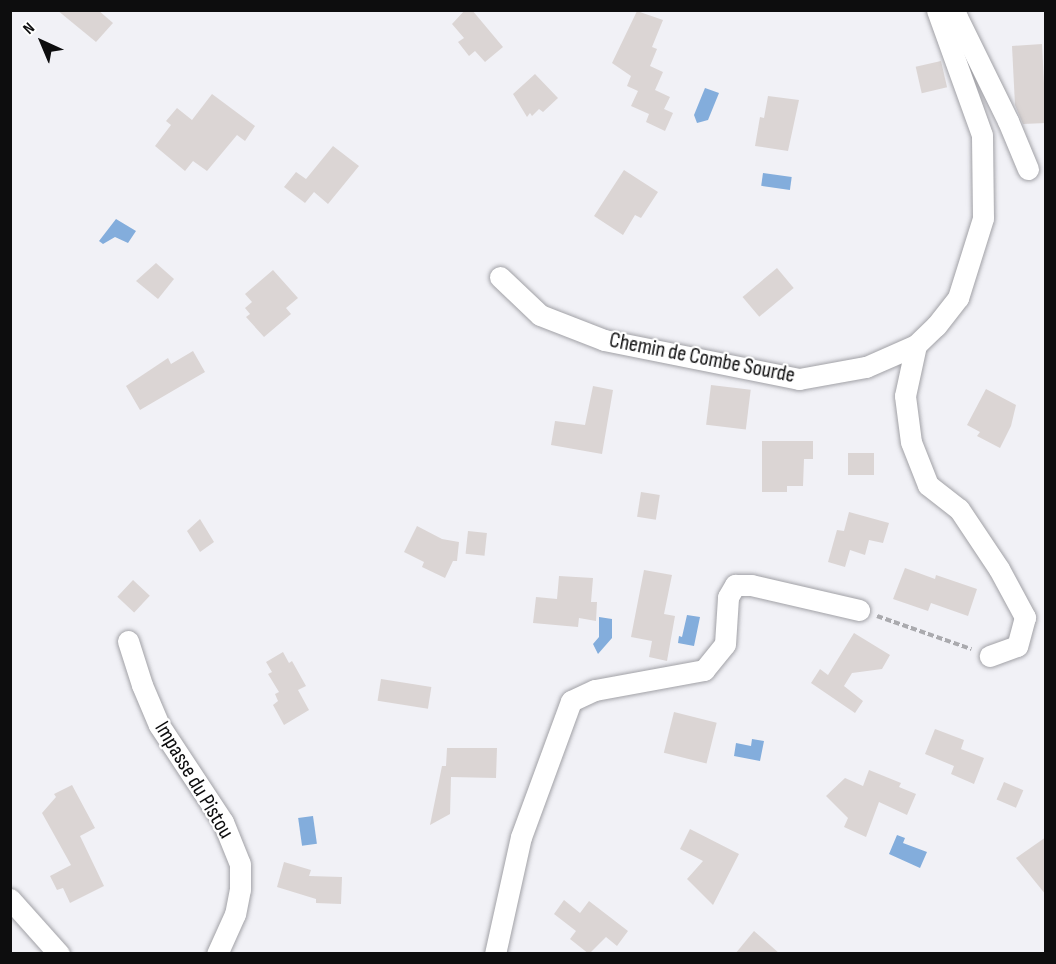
<!DOCTYPE html>
<html>
<head>
<meta charset="utf-8">
<style>
	body { margin:0 }
	#map { position:relative; width:1056px; height:964px; overflow:hidden; background:#f1f1f6; font-family:"Sofia Sans Condensed",sans-serif }
	div>[style] { position:absolute }
	.water>* { inset:0; background:#83addc; transform-origin:0 0 }
	.building>* { inset:0; background:#dbd5d4; transform-origin:0 0 }
	.path>* { height:4px; margin-top:-2px; transform-origin:0; background:repeating-linear-gradient(90deg,#aaaaae 0 6px,transparent 0 9px) }
	.roads { filter:drop-shadow(0 0 2px #a1a1a6) drop-shadow(0 0 2px #a1a1a6) }
	.minor>* { height:21px; margin:-10.5px; padding:0 10.5px; transform-origin:10.5px; border-radius:10.5px; background:#fff }
	span { translate:-50% -50%; white-space:nowrap; text-align:center; line-height:1.15; -webkit-text-stroke:4.5px #fff; paint-order:stroke }
	.street-label { font-size:22px; color:#0d0d0e }
	.frame { position:absolute; inset:0; border:12px solid #0d0d0e; pointer-events:none }
	.north { position:absolute; left:12px; top:12px; width:60px; height:60px; -webkit-text-stroke:4px #fff; paint-order:stroke; rotate:316deg; font-size:16px; font-weight:700; line-height:24px; text-align:center; color:#0d0d0e }
	.north::after { content:''; display:block; margin:auto; width:21px; height:27px; background:#0d0d0e; clip-path:polygon(50% 0,100% 100%,50% 72%,0 100%) }
</style>
</head>
<body>
<div id="map">
	<div class="water">
		<div style="clip-path:polygon(705px 88px,719px 93px,708px 120px,697px 123px,694px 115px)"></div>
		<div style="left:763px;top:173px;width:29px;height:13px;rotate:8deg"></div>
		<div style="clip-path:polygon(116px 219px,136px 231px,128px 243px,115px 237px,103px 244px,99px 241px)"></div>
		<div style="clip-path:polygon(687px 615px,700px 617px,694px 646px,678px 643px,679px 636px,682px 637px)"></div>
		<div style="clip-path:polygon(599px 617px,612px 619px,612px 638px,598px 654px,593px 644px,599px 637px)"></div>
		<div style="clip-path:polygon(752px 739px,764px 741px,760px 761px,734px 756px,736px 743px,751px 746px)"></div>
		<div style="left:313px;top:816px;width:28px;height:15px;rotate:82deg"></div>
		<div style="clip-path:polygon(897px 835px,905px 838px,903px 843px,927px 852px,920px 868px,889px 854px)"></div>
	</div>
	<div class="building">
		<div style="clip-path:polygon(57px 10px,98px 10px,113px 23px,96px 42px)"></div>
		<div style="clip-path:polygon(465px 10px,472px 10px,503px 47px,485px 62px,475px 51px,469px 56px,458px 42px,464px 38px,452px 24px)"></div>
		<div style="clip-path:polygon(637px 11px,663px 20px,652px 47px,657px 49px,650px 66px,663px 72px,655px 90px,670px 97px,664px 109px,673px 113px,665px 131px,646px 122px,649px 114px,631px 106px,638px 91px,627px 86px,631px 76px,612px 63px)"></div>
		<div style="clip-path:polygon(1042px 44px,1046px 123px,1023px 124px,1015px 105px,1012px 46px)"></div>
		<div style="left:941px;top:61px;width:27px;height:26px;rotate:77deg"></div>
		<div style="clip-path:polygon(535px 74px,558px 98px,543px 112px,539px 109px,532px 116px,530px 113px,527px 117px,513px 94px)"></div>
		<div style="clip-path:polygon(212px 94px,255px 126px,245px 141px,237px 135px,207px 171px,193px 161px,185px 171px,155px 146px,171px 125px,166px 121px,177px 108px,192px 120px)"></div>
		<div style="clip-path:polygon(768px 96px,799px 100px,788px 151px,755px 146px,760px 117px,764px 118px)"></div>
		<div style="clip-path:polygon(333px 146px,359px 166px,328px 204px,314px 192px,305px 203px,284px 187px,296px 172px,306px 179px)"></div>
		<div style="clip-path:polygon(624px 170px,658px 192px,641px 218px,635px 215px,623px 235px,594px 216px)"></div>
		<div style="clip-path:polygon(156px 263px,174px 279px,158px 299px,136px 281px)"></div>
		<div style="left:777px;top:268px;width:26px;height:45px;rotate:50deg"></div>
		<div style="clip-path:polygon(273px 270px,298px 298px,286px 308px,291px 314px,264px 337px,246px 317px,250px 314px,245px 308px,252px 302px,245px 294px)"></div>
		<div style="clip-path:polygon(193px 351px,205px 372px,140px 410px,126px 386px,168px 358px,171px 364px)"></div>
		<div style="left:711px;top:385px;width:40px;height:40px;rotate:7deg"></div>
		<div style="clip-path:polygon(593px 386px,613px 390px,602px 454px,551px 445px,555px 421px,585px 425px)"></div>
		<div style="clip-path:polygon(986px 389px,1016px 405px,1011px 426px,1000px 448px,977px 436px,980px 432px,967px 425px)"></div>
		<div style="clip-path:polygon(762px 441px,813px 441px,813px 459px,804px 459px,803px 486px,787px 486px,787px 492px,762px 492px)"></div>
		<div style="left:848px;top:453px;width:26px;height:22px"></div>
		<div style="left:641px;top:492px;width:19px;height:25px;rotate:9deg"></div>
		<div style="clip-path:polygon(849px 512px,889px 523px,883px 543px,869px 540px,865px 555px,850px 550px,845px 567px,828px 562px,837px 530px,844px 531px)"></div>
		<div style="clip-path:polygon(200px 519px,214px 542px,200px 552px,187px 531px)"></div>
		<div style="clip-path:polygon(417px 526px,442px 539px,459px 542px,457px 561px,453px 561px,445px 578px,422px 567px,424px 562px,404px 552px)"></div>
		<div style="left:468px;top:531px;width:19px;height:23px;rotate:6deg"></div>
		<div style="clip-path:polygon(905px 568px,935px 579px,936px 575px,977px 589px,968px 616px,931px 603px,928px 611px,893px 599px)"></div>
		<div style="clip-path:polygon(644px 570px,672px 575px,664px 614px,675px 616px,667px 661px,649px 657px,652px 641px,631px 637px)"></div>
		<div style="clip-path:polygon(559px 576px,593px 578px,591px 602px,597px 602px,596px 621px,579px 618px,578px 627px,533px 623px,536px 597px,557px 599px)"></div>
		<div style="left:133px;top:580px;width:23px;height:23px;rotate:43deg"></div>
		<div style="clip-path:polygon(854px 633px,890px 655px,882px 669px,852px 673px,844px 686px,863px 701px,855px 713px,811px 683px,820px 669px,828px 675px)"></div>
		<div style="clip-path:polygon(283px 652px,289px 663px,292px 661px,306px 686px,298px 690px,309px 710px,284px 725px,273px 705px,278px 701px,275px 694px,279px 692px,268px 674px,272px 672px,266px 662px)"></div>
		<div style="left:381px;top:679px;width:51px;height:22px;rotate:9deg"></div>
		<div style="left:674px;top:712px;width:44px;height:42px;rotate:14deg"></div>
		<div style="clip-path:polygon(935px 729px,964px 740px,961px 749px,984px 758px,974px 784px,951px 774px,954px 766px,925px 754px)"></div>
		<div style="clip-path:polygon(447px 748px,497px 748px,496px 778px,451px 777px,450px 814px,430px 825px,442px 766px,446px 766px)"></div>
		<div style="clip-path:polygon(869px 770px,901px 783px,899px 787px,916px 794px,907px 815px,879px 802px,866px 837px,844px 827px,848px 818px,826px 796px,845px 778px,863px 786px)"></div>
		<div style="left:1004px;top:782px;width:21px;height:19px;rotate:23deg"></div>
		<div style="clip-path:polygon(72px 785px,95px 828px,80px 836px,104px 886px,70px 903px,63px 888px,57px 890px,50px 876px,71px 865px,42px 813px,56px 797px,54px 794px)"></div>
		<div style="clip-path:polygon(690px 829px,739px 854px,713px 905px,687px 879px,703px 861px,680px 849px)"></div>
		<div style="clip-path:polygon(1046px 837px,1046px 895px,1016px 858px)"></div>
		<div style="clip-path:polygon(284px 862px,311px 870px,309px 876px,342px 877px,341px 904px,316px 903px,316px 899px,277px 887px)"></div>
		<div style="clip-path:polygon(564px 900px,580px 913px,589px 901px,628px 931px,617px 946px,606px 937px,589px 954px,570px 939px,576px 931px,554px 914px)"></div>
		<div style="clip-path:polygon(754px 931px,780px 954px,735px 954px)"></div>
	</div>
	<div class="path">
		<div style="left:877px;top:616px;width:100px;rotate:19.3deg"></div>
	</div>
	<div class="roads">
		<div class="minor">
			<div style="left:951px;top:10px;width:9px;rotate:49deg"></div>
			<div style="left:957px;top:17px;width:116px;rotate:63.9deg"></div>
			<div style="left:1008px;top:121px;width:52px;rotate:67.4deg"></div>
			<div style="left:500px;top:277px;width:55px;rotate:43.5deg"></div>
			<div style="left:540px;top:315px;width:69px;rotate:21.3deg"></div>
			<div style="left:604px;top:340px;width:199px;rotate:11.3deg"></div>
			<div style="left:799px;top:379px;width:68px;rotate:-10.2deg"></div>
			<div style="left:866px;top:367px;width:55px;rotate:-23.7deg"></div>
			<div style="left:916px;top:345px;width:28px;rotate:-44deg"></div>
			<div style="left:936px;top:326px;width:36px;rotate:-52deg"></div>
			<div style="left:958px;top:298px;width:84px;rotate:-72.6deg"></div>
			<div style="left:983px;top:218px;width:83px;rotate:-90.7deg"></div>
			<div style="left:982px;top:135px;width:133px;rotate:-109.8deg"></div>
			<div style="left:916px;top:345px;width:52px;rotate:102.2deg"></div>
			<div style="left:905px;top:396px;width:46px;rotate:82.6deg"></div>
			<div style="left:911px;top:442px;width:46px;rotate:68.4deg"></div>
			<div style="left:928px;top:485px;width:39px;rotate:38deg"></div>
			<div style="left:959px;top:509px;width:72px;rotate:56.3deg"></div>
			<div style="left:999px;top:569px;width:55px;rotate:61.6deg"></div>
			<div style="left:1025px;top:617px;width:30px;rotate:105deg"></div>
			<div style="left:1017px;top:646px;width:29px;rotate:160deg"></div>
			<div style="left:128px;top:641px;width:46px;rotate:72.3deg"></div>
			<div style="left:142px;top:685px;width:43px;rotate:67deg"></div>
			<div style="left:159px;top:725px;width:116px;rotate:56.6deg"></div>
			<div style="left:223px;top:822px;width:45px;rotate:68deg"></div>
			<div style="left:240px;top:864px;width:25px;rotate:90deg"></div>
			<div style="left:240px;top:889px;width:25px;rotate:101deg"></div>
			<div style="left:235px;top:914px;width:44px;rotate:114.2deg"></div>
			<div style="left:10px;top:899px;width:74px;rotate:48.3deg"></div>
			<div style="left:495px;top:954px;width:120px;rotate:-77.5deg"></div>
			<div style="left:521px;top:837px;width:145px;rotate:-69.8deg"></div>
			<div style="left:571px;top:701px;width:26px;rotate:-25deg"></div>
			<div style="left:595px;top:690px;width:111px;rotate:-10.4deg"></div>
			<div style="left:704px;top:670px;width:33px;rotate:-51deg"></div>
			<div style="left:725px;top:644px;width:47px;rotate:-86.3deg"></div>
			<div style="left:728px;top:597px;width:14px;rotate:-60deg"></div>
			<div style="left:735px;top:585px;width:16px"></div>
			<div style="left:751px;top:585px;width:111px;rotate:13deg"></div>
		</div>
	</div>
	<div class="street-label">
		<span style="left:702px;top:358px;rotate:11deg">Chemin de Combe Sourde</span>
		<span style="left:194px;top:780px;rotate:59deg">Impasse du Pistou</span>
	</div>
	<div class="frame"></div>
	<div class="north">N</div>
</div>
</body>
</html>
